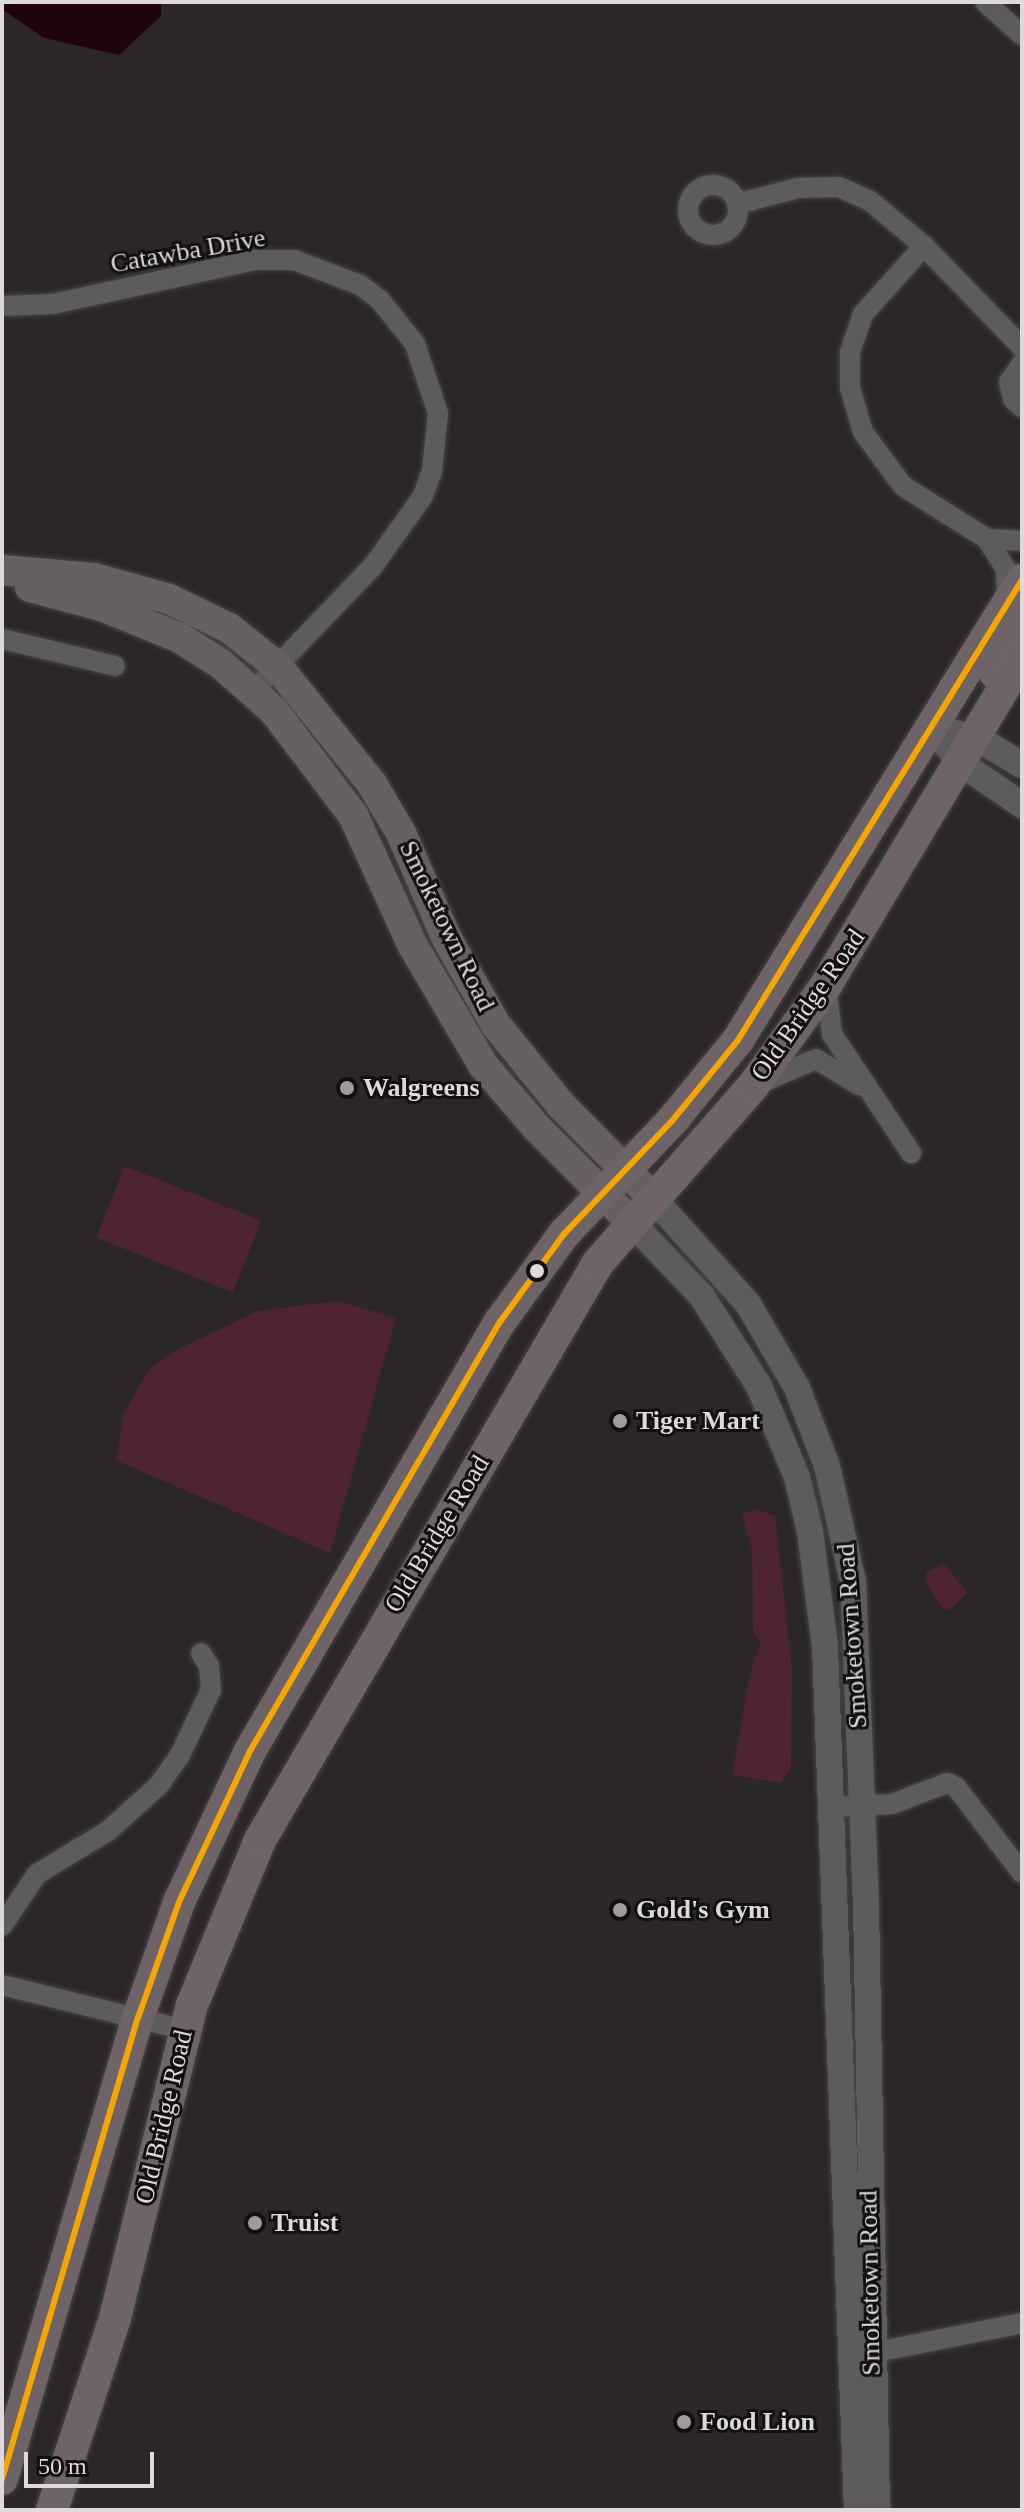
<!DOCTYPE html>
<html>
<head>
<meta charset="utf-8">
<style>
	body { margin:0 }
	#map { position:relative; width:1024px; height:2512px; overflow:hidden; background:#2b2729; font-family:Georgia,serif }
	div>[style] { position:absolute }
	.green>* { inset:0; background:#4e2435; transform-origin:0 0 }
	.water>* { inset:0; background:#1f0410 }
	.roads { filter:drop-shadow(0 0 2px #474546) drop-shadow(0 0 2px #474546) }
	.minor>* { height:20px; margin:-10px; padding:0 10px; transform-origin:10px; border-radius:10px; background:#5d5b5c }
	.minor>.ring { margin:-10px; padding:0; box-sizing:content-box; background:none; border:20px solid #5d5b5c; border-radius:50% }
	.tertiary>* { height:26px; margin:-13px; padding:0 13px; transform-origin:13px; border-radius:13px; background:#5d5b5c }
	.secondary>* { height:30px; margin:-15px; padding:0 15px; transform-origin:15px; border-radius:15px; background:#666062 }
	.primary>* { height:32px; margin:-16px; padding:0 16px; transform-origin:16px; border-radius:16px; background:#6e6468 }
	.bus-1>* { height:6px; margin:-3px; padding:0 3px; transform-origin:3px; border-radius:3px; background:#f7a600 }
	.dots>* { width:22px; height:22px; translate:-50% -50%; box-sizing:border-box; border:4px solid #120f10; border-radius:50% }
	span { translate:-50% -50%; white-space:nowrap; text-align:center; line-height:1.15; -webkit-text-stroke:6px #120f10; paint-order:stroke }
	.street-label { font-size:26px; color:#ded9db }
	.poi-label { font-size:26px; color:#ded9db; font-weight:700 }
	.left { translate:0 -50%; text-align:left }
	.frame { position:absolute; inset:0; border:4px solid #ded9db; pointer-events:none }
	.scale { position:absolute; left:24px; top:2452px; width:130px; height:36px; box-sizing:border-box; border:4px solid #ded9db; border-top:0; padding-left:10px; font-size:24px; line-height:28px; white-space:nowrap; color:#ded9db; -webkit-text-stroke:6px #120f10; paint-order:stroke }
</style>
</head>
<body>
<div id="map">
	<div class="green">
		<div style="left:125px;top:1166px;width:147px;height:77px;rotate:22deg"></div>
		<div style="clip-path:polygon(337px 1301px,396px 1318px,330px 1553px,116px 1460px,124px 1413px,148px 1371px,171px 1353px,257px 1311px)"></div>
		<div style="clip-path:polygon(755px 1509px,775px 1516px,792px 1669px,791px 1768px,781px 1783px,732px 1775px,750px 1674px,761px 1642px,753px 1633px,752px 1550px,742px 1515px)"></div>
		<div style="clip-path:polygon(944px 1563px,967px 1593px,949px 1610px,942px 1608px,925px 1581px,927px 1572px)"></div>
	</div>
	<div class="water">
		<div style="clip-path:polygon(2px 2px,161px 2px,161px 16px,119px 55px,44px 38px,2px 9px)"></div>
	</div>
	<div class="roads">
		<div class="minor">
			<div style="left:985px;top:2px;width:50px;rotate:41.7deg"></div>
			<div class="ring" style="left:688px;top:185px;width:30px;height:30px"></div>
			<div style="left:737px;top:204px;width:63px;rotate:-14.7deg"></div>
			<div style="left:798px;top:188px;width:41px;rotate:-1.4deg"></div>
			<div style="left:839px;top:187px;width:34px;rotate:24deg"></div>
			<div style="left:870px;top:201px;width:70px;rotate:39.8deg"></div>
			<div style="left:924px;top:246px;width:141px;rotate:45.9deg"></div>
			<div style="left:924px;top:246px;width:91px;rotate:131.9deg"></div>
			<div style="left:863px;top:314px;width:40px;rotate:108.9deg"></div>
			<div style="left:850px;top:352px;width:36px;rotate:90deg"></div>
			<div style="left:850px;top:388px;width:46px;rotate:73.5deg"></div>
			<div style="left:863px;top:432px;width:67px;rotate:53.5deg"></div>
			<div style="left:903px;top:486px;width:99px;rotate:32.2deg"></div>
			<div style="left:987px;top:539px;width:35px;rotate:3deg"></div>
			<div style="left:2px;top:306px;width:51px;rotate:-2.2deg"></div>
			<div style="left:53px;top:304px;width:207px;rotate:-12.3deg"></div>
			<div style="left:255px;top:260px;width:39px"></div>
			<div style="left:294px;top:260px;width:71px;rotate:20.7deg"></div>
			<div style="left:360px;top:285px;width:25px;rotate:37deg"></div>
			<div style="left:380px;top:300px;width:56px;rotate:51.5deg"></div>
			<div style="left:415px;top:344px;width:73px;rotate:71.6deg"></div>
			<div style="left:438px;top:413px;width:58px;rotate:95.9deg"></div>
			<div style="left:432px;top:471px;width:27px;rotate:110deg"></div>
			<div style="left:423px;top:496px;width:86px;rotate:125.5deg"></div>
			<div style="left:373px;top:566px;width:173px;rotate:133.8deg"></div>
			<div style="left:1022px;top:363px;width:23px;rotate:124deg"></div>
			<div style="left:1009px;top:382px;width:17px;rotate:77deg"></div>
			<div style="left:1013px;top:399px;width:12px;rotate:42deg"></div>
			<div style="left:987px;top:539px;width:36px;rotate:58deg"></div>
			<div style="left:1006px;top:569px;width:32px;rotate:88deg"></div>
			<div style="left:2px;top:639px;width:116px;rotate:13.4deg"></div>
			<div style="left:826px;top:985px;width:49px;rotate:83deg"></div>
			<div style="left:832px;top:1034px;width:143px;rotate:56.4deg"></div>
			<div style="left:760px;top:1083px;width:61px;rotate:-23.2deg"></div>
			<div style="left:816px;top:1059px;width:50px;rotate:31.2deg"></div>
			<div style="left:832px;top:1807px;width:60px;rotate:-2.9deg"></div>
			<div style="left:892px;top:1804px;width:59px;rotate:-20.9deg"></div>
			<div style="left:947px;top:1783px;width:10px;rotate:24deg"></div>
			<div style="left:956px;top:1787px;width:108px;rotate:52.5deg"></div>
			<div style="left:2px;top:1926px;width:63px;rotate:-56.1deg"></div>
			<div style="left:37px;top:1874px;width:83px;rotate:-31.2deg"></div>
			<div style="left:108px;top:1831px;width:69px;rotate:-42deg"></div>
			<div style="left:159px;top:1785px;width:37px;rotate:-55deg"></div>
			<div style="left:180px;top:1755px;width:72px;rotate:-64.5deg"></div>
			<div style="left:211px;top:1690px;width:24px;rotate:-95deg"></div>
			<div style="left:209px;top:1666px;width:15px;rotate:-122deg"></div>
			<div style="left:2px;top:1985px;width:188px;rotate:13.8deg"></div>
			<div style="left:871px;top:2353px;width:154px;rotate:-11.2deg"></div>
		</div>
		<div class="tertiary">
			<div style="left:932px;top:728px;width:47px;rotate:50.2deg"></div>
			<div style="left:962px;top:764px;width:73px;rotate:34.3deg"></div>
			<div style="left:955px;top:733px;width:23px;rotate:13deg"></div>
			<div style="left:977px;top:738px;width:52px;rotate:31deg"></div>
			<div style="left:652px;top:1197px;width:144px;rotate:48.1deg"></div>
			<div style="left:748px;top:1304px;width:97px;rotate:59.7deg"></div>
			<div style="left:797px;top:1388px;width:84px;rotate:69deg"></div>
			<div style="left:827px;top:1466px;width:118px;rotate:77.3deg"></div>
			<div style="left:853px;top:1581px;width:322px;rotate:87.7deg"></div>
			<div style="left:866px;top:1903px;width:607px;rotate:88.96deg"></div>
			<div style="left:631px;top:1222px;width:101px;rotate:46.2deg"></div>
			<div style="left:701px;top:1295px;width:108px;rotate:57.5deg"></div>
			<div style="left:759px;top:1386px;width:99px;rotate:67.3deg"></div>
			<div style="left:797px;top:1477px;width:56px;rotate:76.5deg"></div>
			<div style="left:810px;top:1531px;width:116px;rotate:82.6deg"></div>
			<div style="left:825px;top:1646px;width:865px;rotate:87.88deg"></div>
		</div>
		<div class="secondary">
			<div style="left:2px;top:570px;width:92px;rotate:5deg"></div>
			<div style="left:94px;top:578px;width:78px;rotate:15.6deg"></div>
			<div style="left:169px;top:599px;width:67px;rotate:25.8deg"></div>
			<div style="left:229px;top:628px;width:63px;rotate:38.5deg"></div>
			<div style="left:278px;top:667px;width:150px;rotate:51.2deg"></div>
			<div style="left:372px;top:784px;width:57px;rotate:59.4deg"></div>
			<div style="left:401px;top:833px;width:113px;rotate:66.6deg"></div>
			<div style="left:446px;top:937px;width:101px;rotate:60.4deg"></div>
			<div style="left:496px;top:1025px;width:103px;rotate:50.9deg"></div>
			<div style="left:561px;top:1105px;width:129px;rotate:45.3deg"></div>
			<div style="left:30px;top:587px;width:74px;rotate:14.8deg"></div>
			<div style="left:102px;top:606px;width:84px;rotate:22.3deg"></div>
			<div style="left:180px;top:638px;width:49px;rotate:32.4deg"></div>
			<div style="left:221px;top:664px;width:71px;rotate:41.6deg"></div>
			<div style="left:274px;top:711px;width:131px;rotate:52.8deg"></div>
			<div style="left:353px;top:815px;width:144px;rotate:65.4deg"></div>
			<div style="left:413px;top:946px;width:138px;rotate:59.5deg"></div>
			<div style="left:483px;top:1065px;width:83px;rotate:49.4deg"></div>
			<div style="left:537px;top:1128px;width:133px;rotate:45deg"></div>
		</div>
		<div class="primary">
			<div style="left:995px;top:673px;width:52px;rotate:-59deg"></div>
			<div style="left:2px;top:2479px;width:481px;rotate:-73.6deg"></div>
			<div style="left:138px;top:2018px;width:123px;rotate:-70.5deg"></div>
			<div style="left:179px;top:1902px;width:167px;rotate:-64.8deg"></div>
			<div style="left:250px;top:1751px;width:497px;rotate:-59.8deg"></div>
			<div style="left:500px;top:1322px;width:109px;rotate:-54deg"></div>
			<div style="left:564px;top:1234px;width:156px;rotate:-46.3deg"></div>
			<div style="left:672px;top:1121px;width:104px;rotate:-50.8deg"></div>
			<div style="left:738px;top:1040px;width:541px;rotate:-58.31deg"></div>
			<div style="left:52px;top:2510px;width:202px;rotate:-71.8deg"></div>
			<div style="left:115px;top:2318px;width:322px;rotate:-76.2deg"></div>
			<div style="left:192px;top:2005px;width:178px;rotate:-67.6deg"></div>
			<div style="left:260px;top:1840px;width:669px;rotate:-59.64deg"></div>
			<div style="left:598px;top:1263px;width:235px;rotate:-48.8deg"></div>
			<div style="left:753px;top:1086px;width:125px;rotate:-54.1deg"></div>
			<div style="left:826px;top:985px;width:381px;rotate:-59.1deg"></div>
		</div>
	</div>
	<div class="bus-1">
		<div style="left:2px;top:2479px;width:481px;rotate:-73.6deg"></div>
		<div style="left:138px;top:2018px;width:123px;rotate:-70.5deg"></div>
		<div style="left:179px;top:1902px;width:167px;rotate:-64.8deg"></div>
		<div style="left:250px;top:1751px;width:497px;rotate:-59.8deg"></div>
		<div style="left:500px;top:1322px;width:109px;rotate:-54deg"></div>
		<div style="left:564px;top:1234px;width:156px;rotate:-46.3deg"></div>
		<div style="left:672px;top:1121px;width:104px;rotate:-50.8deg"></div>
		<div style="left:738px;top:1040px;width:541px;rotate:-58.31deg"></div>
	</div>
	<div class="dots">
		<div style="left:347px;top:1088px;background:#9f9b9d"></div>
		<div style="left:537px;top:1271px;background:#ded9db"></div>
		<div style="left:620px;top:1421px;background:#9f9b9d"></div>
		<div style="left:620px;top:1910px;background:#9f9b9d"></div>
		<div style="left:255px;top:2223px;background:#9f9b9d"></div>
		<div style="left:684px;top:2422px;background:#9f9b9d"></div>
	</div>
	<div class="street-label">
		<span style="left:188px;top:251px;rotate:-10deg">Catawba Drive</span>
		<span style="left:447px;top:926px;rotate:64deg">Smoketown Road</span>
		<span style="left:808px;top:1005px;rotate:-55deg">Old Bridge Road</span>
		<span style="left:437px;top:1534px;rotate:-59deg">Old Bridge Road</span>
		<span style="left:852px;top:1636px;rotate:-94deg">Smoketown Road</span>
		<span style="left:164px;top:2117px;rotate:-77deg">Old Bridge Road</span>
		<span style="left:870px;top:2283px;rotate:-91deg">Smoketown Road</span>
	</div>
	<div class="poi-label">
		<span class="left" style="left:363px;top:1088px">Walgreens</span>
		<span class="left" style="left:636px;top:1421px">Tiger Mart</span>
		<span class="left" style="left:636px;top:1910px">Gold's Gym</span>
		<span class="left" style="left:271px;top:2223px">Truist</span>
		<span class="left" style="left:700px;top:2422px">Food Lion</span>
	</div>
	<div class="frame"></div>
	<div class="scale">50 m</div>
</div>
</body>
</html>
